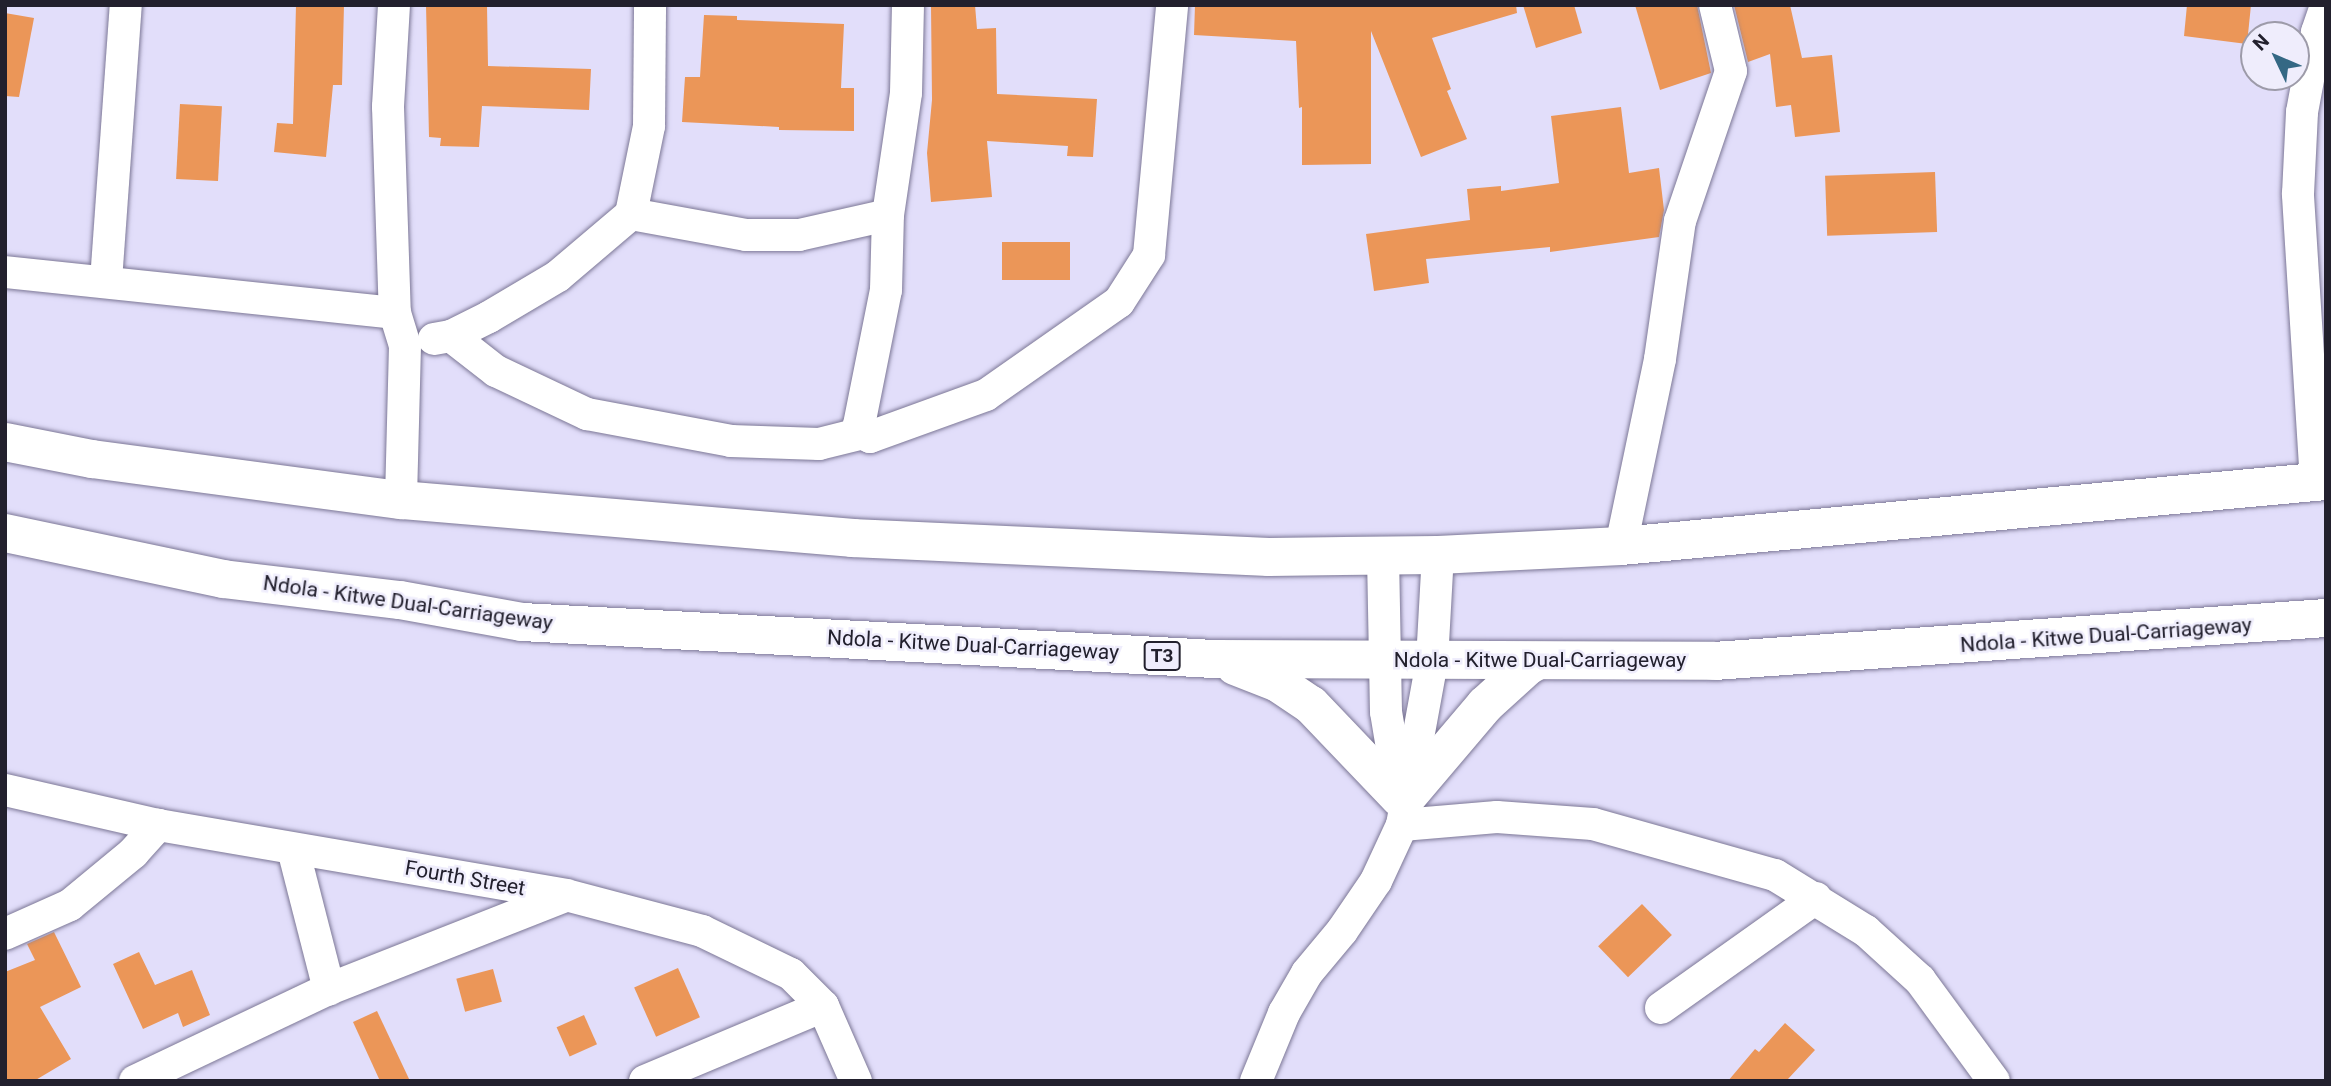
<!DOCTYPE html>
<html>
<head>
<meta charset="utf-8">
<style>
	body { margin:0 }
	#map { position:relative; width:2331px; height:1086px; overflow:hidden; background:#e2defa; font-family:Roboto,sans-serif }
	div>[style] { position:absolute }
	.building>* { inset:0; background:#eb9658; transform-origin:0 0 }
	.roads { filter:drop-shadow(0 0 2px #7c7796) drop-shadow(0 0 2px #7c7796) }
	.street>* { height:32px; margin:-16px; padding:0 16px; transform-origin:16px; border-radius:16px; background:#fff }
	.highway>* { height:38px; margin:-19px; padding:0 19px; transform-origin:19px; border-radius:19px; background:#fff }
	span { translate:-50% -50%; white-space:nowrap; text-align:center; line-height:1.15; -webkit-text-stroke:5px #efedfc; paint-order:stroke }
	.shield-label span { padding:2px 5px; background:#efedfc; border:2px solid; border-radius:5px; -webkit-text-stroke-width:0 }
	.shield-label { font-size:19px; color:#22202d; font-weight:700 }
	.street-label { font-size:21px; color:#22202d }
	.frame { position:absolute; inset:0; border:7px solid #22202d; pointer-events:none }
	.north { position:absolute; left:2240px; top:21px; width:70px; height:70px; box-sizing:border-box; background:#efedfc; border:2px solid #9d9ba9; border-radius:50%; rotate:314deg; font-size:19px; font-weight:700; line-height:28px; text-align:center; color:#22202d }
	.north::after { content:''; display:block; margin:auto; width:24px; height:32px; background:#346884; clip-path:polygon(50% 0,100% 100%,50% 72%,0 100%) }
</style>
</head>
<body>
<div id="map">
	<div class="building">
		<div style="clip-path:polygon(296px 5px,344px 5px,342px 85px,333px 85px,326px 157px,274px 152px,277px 123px,293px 124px)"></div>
		<div style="clip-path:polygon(426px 5px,487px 5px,488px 66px,591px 69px,589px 110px,482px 106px,479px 147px,440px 146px,441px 138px,429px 137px)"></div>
		<div style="clip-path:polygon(931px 5px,975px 5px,977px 29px,996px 28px,997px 94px,1097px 99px,1093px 157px,1067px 156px,1068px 146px,987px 141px,992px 197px,931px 202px,927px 153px,932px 100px)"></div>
		<div style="clip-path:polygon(1195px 5px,1516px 5px,1517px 13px,1432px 38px,1451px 89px,1447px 91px,1467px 139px,1421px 157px,1371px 31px,1371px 164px,1302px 165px,1302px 107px,1299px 108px,1296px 41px,1194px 35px)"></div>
		<div style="clip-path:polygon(1523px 5px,1574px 5px,1582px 33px,1536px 48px)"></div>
		<div style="clip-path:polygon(1635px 5px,1697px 5px,1711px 73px,1660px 90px)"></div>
		<div style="clip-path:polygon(1734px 5px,1790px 5px,1802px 58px,1832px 55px,1840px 132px,1795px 137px,1791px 105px,1776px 107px,1770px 54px,1748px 62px)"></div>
		<div style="clip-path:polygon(2187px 5px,2251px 5px,2247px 44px,2184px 36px)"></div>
		<div style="clip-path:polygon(5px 13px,34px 18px,19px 97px,5px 96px)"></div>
		<div style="clip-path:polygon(704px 15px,737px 16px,737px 20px,844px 24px,841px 88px,854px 88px,854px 131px,779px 130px,779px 127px,682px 122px,685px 77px,700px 77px)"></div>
		<div style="left:180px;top:104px;width:42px;height:75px;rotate:3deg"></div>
		<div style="clip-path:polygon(1621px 107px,1629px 173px,1659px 168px,1664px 210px,1659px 237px,1550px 252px,1550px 247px,1426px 259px,1429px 283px,1374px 291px,1366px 234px,1470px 220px,1467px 189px,1501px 186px,1501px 191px,1559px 183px,1551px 116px)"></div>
		<div style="left:1935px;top:172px;width:60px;height:110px;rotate:88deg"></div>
		<div style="left:1070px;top:242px;width:38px;height:68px;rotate:90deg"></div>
		<div style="left:1642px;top:904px;width:43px;height:61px;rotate:46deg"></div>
		<div style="clip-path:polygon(54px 932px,81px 987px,40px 1007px,71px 1059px,34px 1081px,5px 1081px,5px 972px,35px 960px,27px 944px)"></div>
		<div style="clip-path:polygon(139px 952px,155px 985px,192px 970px,210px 1015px,183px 1027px,178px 1013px,143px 1029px,113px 964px)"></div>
		<div style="left:678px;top:968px;width:54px;height:48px;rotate:66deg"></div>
		<div style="left:493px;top:969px;width:34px;height:38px;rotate:75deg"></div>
		<div style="clip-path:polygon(377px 1011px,410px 1081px,380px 1081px,353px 1022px)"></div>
		<div style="left:584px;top:1015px;width:32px;height:30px;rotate:66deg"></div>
		<div style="clip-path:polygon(1785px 1023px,1815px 1050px,1788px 1079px,1790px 1081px,1728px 1081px,1755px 1049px,1759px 1052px)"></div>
	</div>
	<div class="roads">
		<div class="street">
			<div style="left:394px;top:5px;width:102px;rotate:93.4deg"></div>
			<div style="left:388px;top:107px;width:206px;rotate:88.1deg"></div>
			<div style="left:395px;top:313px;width:34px;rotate:73deg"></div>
			<div style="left:405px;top:346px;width:154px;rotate:91.5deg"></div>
			<div style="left:631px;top:214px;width:117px;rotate:10.3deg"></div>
			<div style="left:746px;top:235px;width:53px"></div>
			<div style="left:799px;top:235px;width:91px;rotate:-12.7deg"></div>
			<div style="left:5px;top:272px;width:392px;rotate:6deg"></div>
			<div style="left:106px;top:281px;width:277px;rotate:-85.9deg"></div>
			<div style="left:451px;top:336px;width:57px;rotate:37.9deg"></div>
			<div style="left:496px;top:371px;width:101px;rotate:25.3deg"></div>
			<div style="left:587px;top:414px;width:147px;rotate:10.6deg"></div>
			<div style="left:731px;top:441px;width:88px;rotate:2deg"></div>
			<div style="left:819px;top:444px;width:45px;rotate:-14deg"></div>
			<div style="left:863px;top:433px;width:8px;rotate:30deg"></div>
			<div style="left:870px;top:437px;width:123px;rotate:-19.9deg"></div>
			<div style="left:986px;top:395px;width:162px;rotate:-35deg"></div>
			<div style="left:1119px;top:302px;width:56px;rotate:-57.4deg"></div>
			<div style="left:1149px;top:255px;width:251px;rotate:-84.7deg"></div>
			<div style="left:434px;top:339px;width:17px;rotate:-10deg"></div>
			<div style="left:451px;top:336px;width:42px;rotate:-26.6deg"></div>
			<div style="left:489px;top:317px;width:80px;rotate:-30.7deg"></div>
			<div style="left:558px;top:276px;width:96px;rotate:-40.3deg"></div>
			<div style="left:631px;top:214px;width:90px;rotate:-78.4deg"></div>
			<div style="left:649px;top:126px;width:121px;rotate:-89.5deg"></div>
			<div style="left:863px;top:433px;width:9px;rotate:-117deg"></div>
			<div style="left:859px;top:425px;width:138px;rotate:-78.7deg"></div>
			<div style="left:886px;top:290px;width:75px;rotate:-88.5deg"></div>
			<div style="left:888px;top:215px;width:123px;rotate:-81.6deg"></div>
			<div style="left:906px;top:93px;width:88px;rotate:-88.7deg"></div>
			<div style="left:2316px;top:482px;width:289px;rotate:-93.6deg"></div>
			<div style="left:2298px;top:194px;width:82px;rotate:-87.2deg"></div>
			<div style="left:2302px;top:112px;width:81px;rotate:-79.4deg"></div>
			<div style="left:2317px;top:32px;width:28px;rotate:-71deg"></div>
			<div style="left:1621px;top:546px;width:191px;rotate:-78.2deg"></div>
			<div style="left:1660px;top:359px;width:139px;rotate:-81.8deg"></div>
			<div style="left:1680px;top:221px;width:158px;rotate:-71.2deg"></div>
			<div style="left:1731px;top:71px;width:68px;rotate:-103.6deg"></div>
			<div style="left:1383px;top:556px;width:156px;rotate:88.9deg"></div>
			<div style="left:1386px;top:712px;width:85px;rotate:80.5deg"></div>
			<div style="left:5px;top:790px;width:157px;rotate:12.9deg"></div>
			<div style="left:158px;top:825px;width:414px;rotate:9.7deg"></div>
			<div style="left:566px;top:895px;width:141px;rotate:14.8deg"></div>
			<div style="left:702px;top:931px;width:99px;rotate:25.8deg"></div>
			<div style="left:791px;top:974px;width:45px;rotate:45deg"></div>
			<div style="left:823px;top:1006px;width:82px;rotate:66.3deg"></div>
			<div style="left:1402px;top:825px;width:95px;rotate:-4.8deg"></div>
			<div style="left:1497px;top:817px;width:96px;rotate:4.2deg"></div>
			<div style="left:1593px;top:824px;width:189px;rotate:15.7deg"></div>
			<div style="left:1775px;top:875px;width:107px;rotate:31.6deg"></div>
			<div style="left:1866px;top:931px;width:73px;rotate:42.2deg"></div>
			<div style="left:1920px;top:980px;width:125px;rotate:53.8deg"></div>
			<div style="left:293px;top:849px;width:145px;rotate:75.6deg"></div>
			<div style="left:5px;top:934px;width:71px;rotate:-24deg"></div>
			<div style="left:70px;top:905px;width:82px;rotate:-39.5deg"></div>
			<div style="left:133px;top:853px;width:38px;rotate:-48deg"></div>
			<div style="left:1661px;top:1008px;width:190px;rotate:-35.4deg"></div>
			<div style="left:135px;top:1081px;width:215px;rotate:-25.4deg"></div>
			<div style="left:329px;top:989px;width:254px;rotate:-21.5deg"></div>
			<div style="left:645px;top:1081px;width:193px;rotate:-22.8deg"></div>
			<div style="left:1256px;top:1081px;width:74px;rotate:-67.6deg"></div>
			<div style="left:1284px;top:1013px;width:46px;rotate:-60.1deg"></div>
			<div style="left:1307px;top:973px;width:55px;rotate:-50.2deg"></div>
			<div style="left:1342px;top:931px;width:60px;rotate:-55.8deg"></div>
			<div style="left:1376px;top:881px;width:62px;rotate:-65.1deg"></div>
			<div style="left:1402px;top:825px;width:167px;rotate:-79.6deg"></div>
			<div style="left:1432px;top:661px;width:106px;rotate:-86.8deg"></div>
		</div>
		<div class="highway">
			<div style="left:5px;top:442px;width:89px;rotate:11.1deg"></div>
			<div style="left:92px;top:459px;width:312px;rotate:7.6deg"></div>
			<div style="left:401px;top:500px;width:453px;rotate:4.8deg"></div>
			<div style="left:852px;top:538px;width:417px;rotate:2.6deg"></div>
			<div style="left:1269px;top:557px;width:169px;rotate:-0.7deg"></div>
			<div style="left:1438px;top:555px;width:183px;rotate:-2.8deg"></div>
			<div style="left:1621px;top:546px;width:708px;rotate:-5.27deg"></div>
			<div style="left:5px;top:533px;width:223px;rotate:11.9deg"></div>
			<div style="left:223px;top:579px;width:178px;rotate:6.8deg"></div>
			<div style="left:400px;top:600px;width:124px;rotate:10.2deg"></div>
			<div style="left:522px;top:622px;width:694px;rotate:3.06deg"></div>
			<div style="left:1215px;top:659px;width:499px;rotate:0.2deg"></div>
			<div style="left:1714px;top:661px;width:614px;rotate:-4.02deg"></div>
			<div style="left:1235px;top:666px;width:46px;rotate:21.6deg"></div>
			<div style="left:1278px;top:683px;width:40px;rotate:34deg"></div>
			<div style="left:1311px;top:705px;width:129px;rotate:46.3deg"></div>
			<div style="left:1407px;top:797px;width:121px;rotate:-49.7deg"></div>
			<div style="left:1485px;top:705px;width:58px;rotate:-42.2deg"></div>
			<div style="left:1528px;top:666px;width:10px;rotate:-29deg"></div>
		</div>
	</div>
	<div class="shield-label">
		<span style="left:1162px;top:656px">T3</span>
	</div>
	<div class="street-label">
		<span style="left:408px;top:603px;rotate:8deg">Ndola - Kitwe Dual-Carriageway</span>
		<span style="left:2106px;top:635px;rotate:-4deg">Ndola - Kitwe Dual-Carriageway</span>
		<span style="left:973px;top:645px;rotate:3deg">Ndola - Kitwe Dual-Carriageway</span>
		<span style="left:1540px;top:660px">Ndola - Kitwe Dual-Carriageway</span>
		<span style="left:465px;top:878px;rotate:10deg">Fourth Street</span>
	</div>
	<div class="frame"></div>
	<div class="north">N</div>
</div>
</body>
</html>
